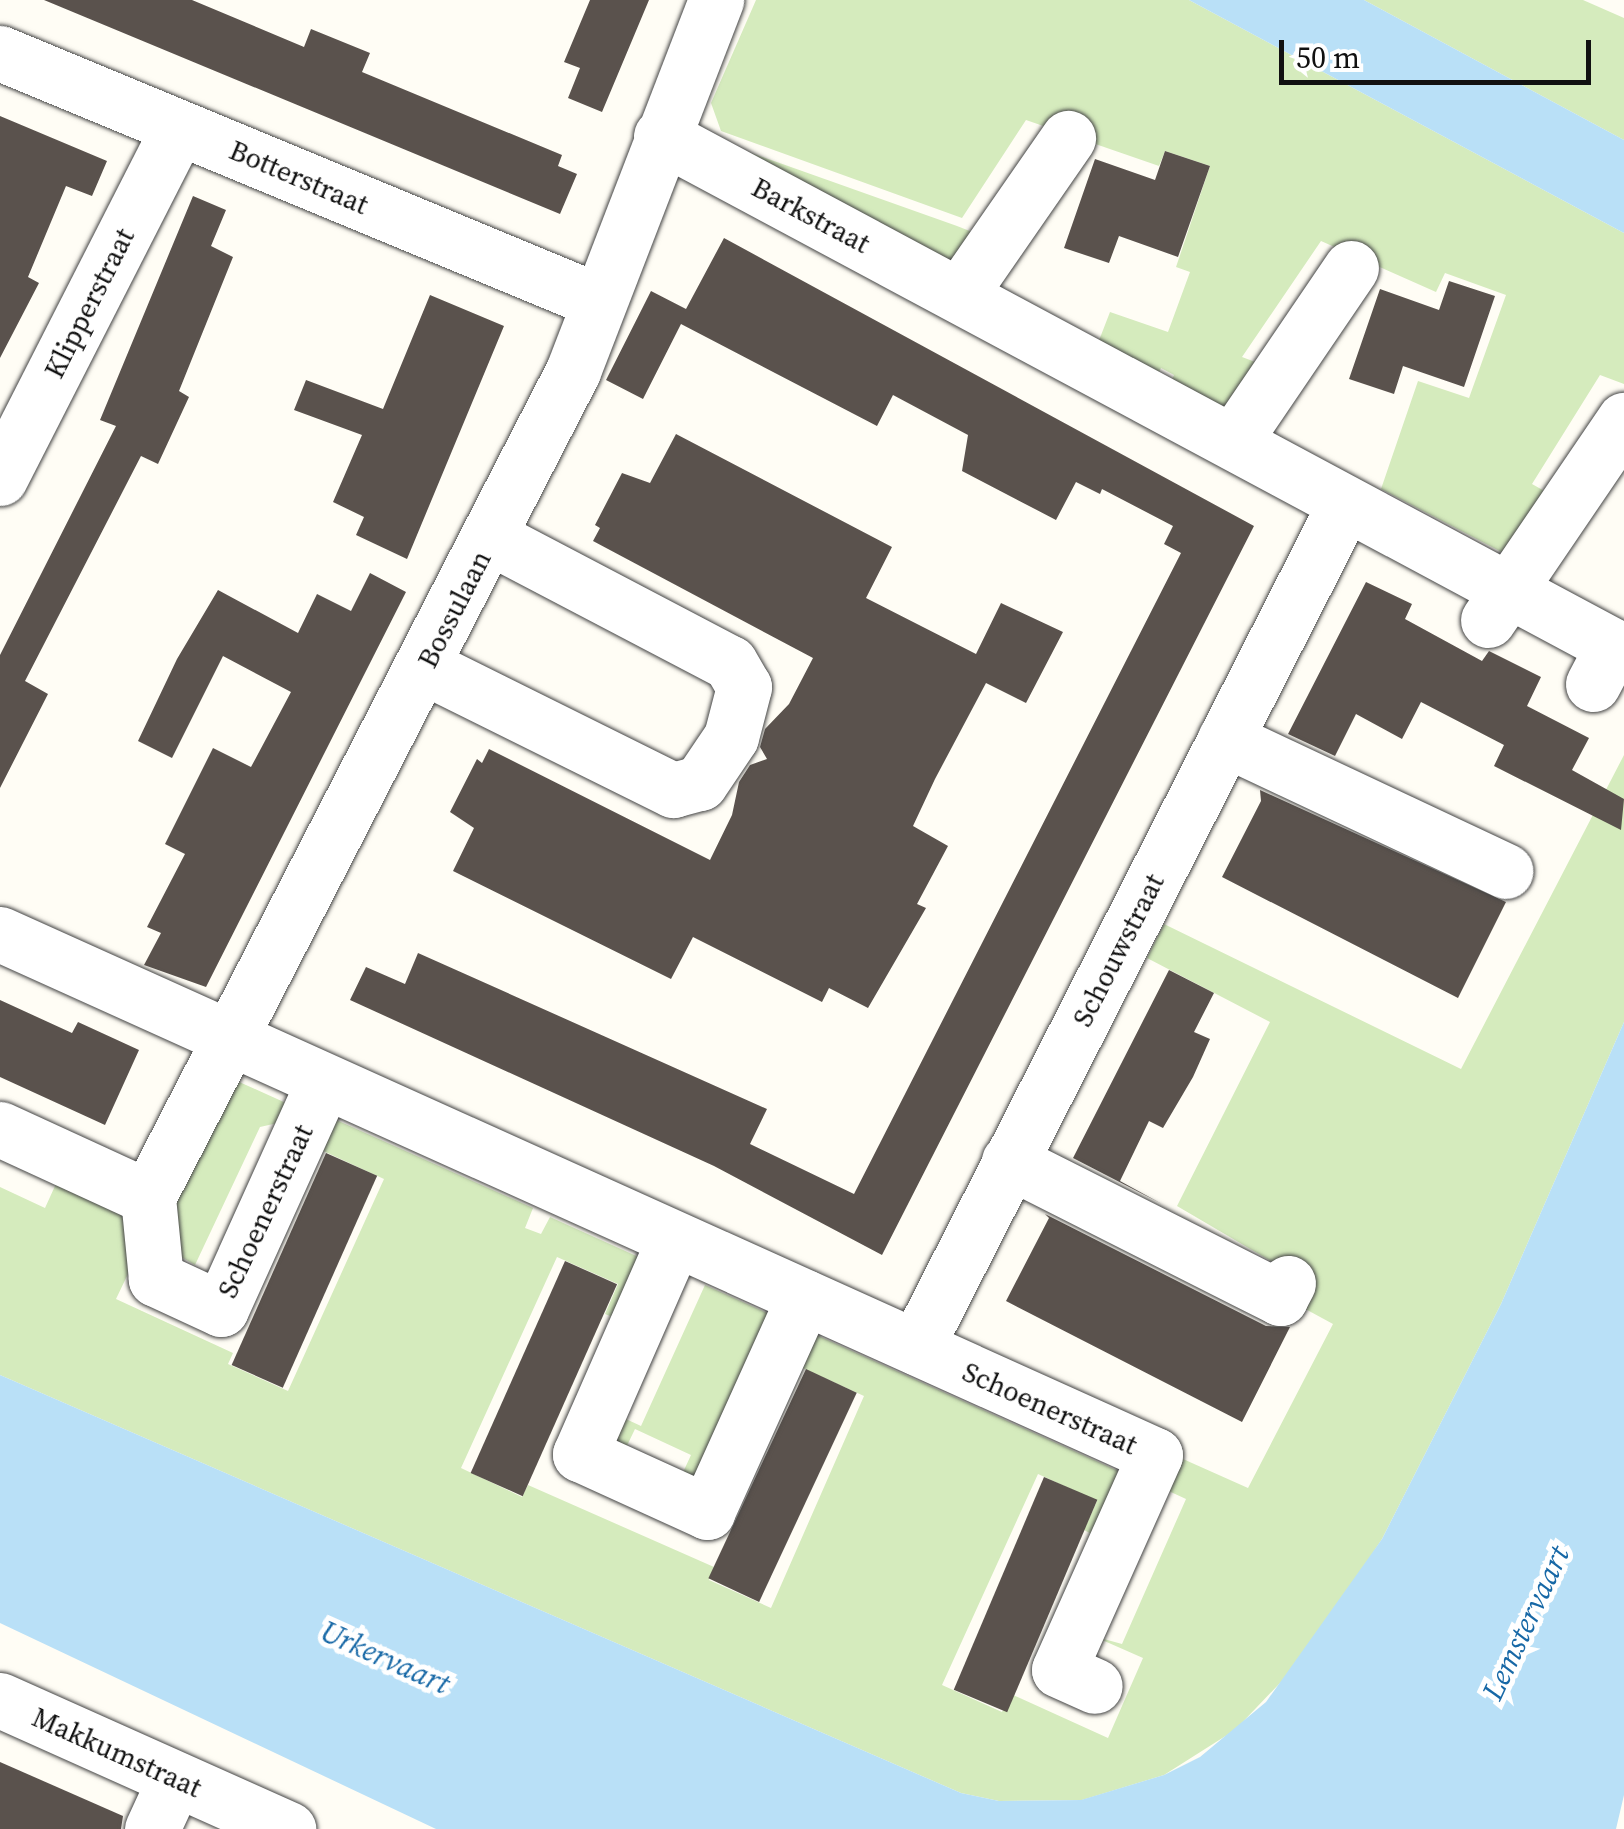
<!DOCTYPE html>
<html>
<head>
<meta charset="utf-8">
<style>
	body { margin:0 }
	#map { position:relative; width:1624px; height:1829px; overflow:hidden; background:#fffdf5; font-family:"Source Serif 4",serif }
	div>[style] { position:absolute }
	.green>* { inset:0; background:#d5ebbd }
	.water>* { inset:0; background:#b9e0f7 }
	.building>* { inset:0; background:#5a524d; transform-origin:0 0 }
	.roads { filter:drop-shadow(0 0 2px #444) drop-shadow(0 0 2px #444) }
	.minor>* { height:55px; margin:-27.5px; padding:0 27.5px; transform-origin:27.5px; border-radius:27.5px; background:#fff }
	span { translate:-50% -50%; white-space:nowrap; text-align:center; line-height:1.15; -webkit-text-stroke:10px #fff; paint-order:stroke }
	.street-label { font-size:28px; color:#111 }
	.water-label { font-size:30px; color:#1768a6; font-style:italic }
	.scale { position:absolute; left:1279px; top:40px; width:312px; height:45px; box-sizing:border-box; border:5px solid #111; border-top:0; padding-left:12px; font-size:30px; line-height:35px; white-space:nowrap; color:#111; -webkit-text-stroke:8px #fff; paint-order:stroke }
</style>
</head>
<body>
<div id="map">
	<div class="green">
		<div style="clip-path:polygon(756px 0,1189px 0,1624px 233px,1624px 384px,1600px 375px,1532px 484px,1555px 497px,1511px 557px,1381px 489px,1418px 381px,1469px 398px,1506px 295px,1445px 273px,1436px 292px,1321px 241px,1242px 357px,1271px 368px,1235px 421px,1169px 387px,1174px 375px,1161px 368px,1158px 374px,1098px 343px,1110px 312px,1168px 332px,1190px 272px,1176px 267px,1210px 166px,1165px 151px,1159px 166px,1026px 120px,962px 218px,721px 131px,711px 103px)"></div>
		<div style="clip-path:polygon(1364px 0,1583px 0,1624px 18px,1624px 140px)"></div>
		<div style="clip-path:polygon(726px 144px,957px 226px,985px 237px,960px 276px)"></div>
		<div style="clip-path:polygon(1624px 755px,1624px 1022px,1501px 1304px,1382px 1539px,1302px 1660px,1235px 1730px,1164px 1775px,1082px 1800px,999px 1801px,961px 1793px,0 1375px,0 1187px,45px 1208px,60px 1175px,125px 1210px,138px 1253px,116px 1299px,233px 1353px,228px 1364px,288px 1391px,384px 1179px,308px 1144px,323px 1114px,533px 1208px,525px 1228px,541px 1234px,550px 1217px,643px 1259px,620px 1320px,605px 1314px,618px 1284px,557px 1257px,461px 1468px,522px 1497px,528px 1485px,714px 1567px,709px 1580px,771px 1608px,864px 1396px,787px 1361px,810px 1332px,1125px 1474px,1099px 1538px,1084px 1530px,1097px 1501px,1038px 1474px,942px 1685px,1002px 1712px,1011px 1694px,1108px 1738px,1143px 1658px,1093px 1636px,1122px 1644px,1186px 1499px,1160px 1487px,1174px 1455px,1248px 1488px,1333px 1324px,1298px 1305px,1308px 1283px,1177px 1206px,1270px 1022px,1147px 958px,1164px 924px,1461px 1069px)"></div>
		<div style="clip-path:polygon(226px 1076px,297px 1108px,291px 1120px,260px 1127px,195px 1265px,166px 1248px,162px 1207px)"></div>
		<div style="clip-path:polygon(705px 1285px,776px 1317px,714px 1471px,679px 1481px,691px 1455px,635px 1429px,622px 1456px,607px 1427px,613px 1413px,641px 1426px)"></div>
	</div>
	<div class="water">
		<div style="clip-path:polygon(1189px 0,1364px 0,1624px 140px,1624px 233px)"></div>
		<div style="clip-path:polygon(1624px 1022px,1624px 1795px,1616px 1829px,436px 1829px,0 1623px,0 1375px,961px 1793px,999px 1801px,1081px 1800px,1164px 1775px,1200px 1757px,1266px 1702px,1382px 1539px,1501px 1304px)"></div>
	</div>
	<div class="building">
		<div style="clip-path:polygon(44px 0,192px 0,304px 47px,311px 29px,370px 53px,362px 72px,562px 155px,558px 166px,577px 174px,560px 214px)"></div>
		<div style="clip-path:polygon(590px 0,649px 0,602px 112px,568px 98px,580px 68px,564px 62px)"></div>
		<div style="clip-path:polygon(0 116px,107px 161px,92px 196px,66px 186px,28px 277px,39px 283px,0 358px)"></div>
		<div style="clip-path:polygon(1165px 151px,1210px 166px,1178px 257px,1119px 236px,1109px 263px,1064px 248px,1095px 159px,1155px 180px)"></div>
		<div style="clip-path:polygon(193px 196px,226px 210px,211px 246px,233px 257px,179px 391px,189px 397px,158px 464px,141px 456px,25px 681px,48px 694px,0 788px,0 655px,116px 426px,100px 420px)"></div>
		<div style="clip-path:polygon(724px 238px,1254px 526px,882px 1255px,714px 1166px,350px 1000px,366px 967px,405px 984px,418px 953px,767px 1109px,750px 1144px,854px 1194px,1181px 553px,1164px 544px,1173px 526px,1102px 489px,1100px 494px,1076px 482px,1056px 520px,962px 471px,968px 435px,893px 395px,877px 426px,681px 324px,643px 399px,606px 380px,651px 291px,686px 309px)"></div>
		<div style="clip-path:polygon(1449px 281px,1495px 296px,1464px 387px,1403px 366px,1394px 394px,1349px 379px,1380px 289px,1439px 310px)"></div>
		<div style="clip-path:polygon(430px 295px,504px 326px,407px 559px,356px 535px,364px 517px,333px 502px,362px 435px,294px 410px,306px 380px,383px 409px)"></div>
		<div style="clip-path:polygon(676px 434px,892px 547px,866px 598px,976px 654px,1001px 603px,1063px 632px,1026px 703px,986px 683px,935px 779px,913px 826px,948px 846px,917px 904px,926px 908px,868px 1008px,829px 988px,822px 1002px,693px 937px,671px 979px,453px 871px,474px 828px,450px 812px,477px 759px,482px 763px,489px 749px,710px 860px,732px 815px,739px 782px,750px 765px,767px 759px,760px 747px,765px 729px,789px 704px,813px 658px,593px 541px,600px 528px,595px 525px,622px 473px,650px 483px)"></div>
		<div style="clip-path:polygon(370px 573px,406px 592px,206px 987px,144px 965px,161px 933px,147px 927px,185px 854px,165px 844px,213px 748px,251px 767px,291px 692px,223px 656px,172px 758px,138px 741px,177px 659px,218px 590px,298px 633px,317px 594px,351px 611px)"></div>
		<div style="clip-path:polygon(1366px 582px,1412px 604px,1405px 619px,1482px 661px,1489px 651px,1541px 677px,1527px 706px,1589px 738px,1572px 770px,1624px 799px,1621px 830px,1494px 766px,1504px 745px,1421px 702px,1402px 739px,1356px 714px,1335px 756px,1288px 734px)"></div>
		<div style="clip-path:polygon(1260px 790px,1506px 902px,1458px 998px,1222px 877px,1261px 801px)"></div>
		<div style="clip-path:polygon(1169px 970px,1214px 993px,1194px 1032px,1210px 1039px,1193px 1077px,1163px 1128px,1149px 1121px,1120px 1181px,1162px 1204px,1073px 1158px)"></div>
		<div style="clip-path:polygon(0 1000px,72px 1033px,78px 1022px,139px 1050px,105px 1125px,0 1077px)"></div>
		<div style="left:326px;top:1153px;width:56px;height:232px;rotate:24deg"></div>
		<div style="clip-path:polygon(1045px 1214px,1266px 1326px,1290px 1327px,1242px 1422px,1006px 1301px,1049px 1218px)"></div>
		<div style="left:565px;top:1261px;width:57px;height:232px;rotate:24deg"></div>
		<div style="left:806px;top:1369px;width:56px;height:231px;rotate:25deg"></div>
		<div style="left:1044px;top:1477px;width:58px;height:231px;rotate:23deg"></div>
		<div style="clip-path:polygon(0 1762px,123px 1816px,121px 1829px,0 1829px)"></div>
	</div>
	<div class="roads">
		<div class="minor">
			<div style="left:0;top:53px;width:647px;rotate:22.52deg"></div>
			<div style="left:661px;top:136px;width:1080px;rotate:28.18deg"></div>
			<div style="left:1613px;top:646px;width:43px;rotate:117.8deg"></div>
			<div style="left:960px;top:294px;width:190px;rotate:-55.3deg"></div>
			<div style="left:1234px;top:440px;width:208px;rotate:-55.8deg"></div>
			<div style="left:0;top:478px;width:393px;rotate:-63deg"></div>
			<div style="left:1488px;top:620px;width:242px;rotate:-55.8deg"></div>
			<div style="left:425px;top:667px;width:277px;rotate:26.4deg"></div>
			<div style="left:673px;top:790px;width:28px;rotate:-15deg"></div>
			<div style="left:700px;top:783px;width:55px;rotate:-56deg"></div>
			<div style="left:731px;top:737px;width:52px;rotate:-75.4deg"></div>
			<div style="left:744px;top:687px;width:28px;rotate:-120deg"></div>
			<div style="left:730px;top:663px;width:271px;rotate:-152.3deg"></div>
			<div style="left:1225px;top:739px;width:310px;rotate:25.2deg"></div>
			<div style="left:0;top:934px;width:1267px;rotate:24.28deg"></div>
			<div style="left:1155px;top:1455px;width:235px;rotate:114.1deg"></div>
			<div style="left:1059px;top:1670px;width:39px;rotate:24deg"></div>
			<div style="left:323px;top:1083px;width:248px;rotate:114.3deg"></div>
			<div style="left:221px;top:1309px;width:72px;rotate:-155.2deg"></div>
			<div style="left:156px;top:1279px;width:82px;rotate:-95.6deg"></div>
			<div style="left:148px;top:1197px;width:929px;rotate:-62.77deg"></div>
			<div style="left:573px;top:371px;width:398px;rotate:-68.9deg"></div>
			<div style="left:0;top:1129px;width:163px;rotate:24.7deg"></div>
			<div style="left:1009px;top:1161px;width:304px;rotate:26.8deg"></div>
			<div style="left:1280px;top:1298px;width:17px;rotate:-62deg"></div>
			<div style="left:674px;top:1240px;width:234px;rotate:113.7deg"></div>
			<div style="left:580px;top:1454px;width:140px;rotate:24.5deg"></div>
			<div style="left:707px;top:1512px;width:236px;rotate:-65.7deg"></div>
			<div style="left:916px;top:1347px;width:946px;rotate:-63.03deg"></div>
			<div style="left:0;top:1700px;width:316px;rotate:24.1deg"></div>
			<div style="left:152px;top:1829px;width:55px;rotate:-65.3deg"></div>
		</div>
	</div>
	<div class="street-label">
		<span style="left:299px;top:177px;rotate:23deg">Botterstraat</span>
		<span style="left:811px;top:215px;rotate:28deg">Barkstraat</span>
		<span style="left:89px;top:303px;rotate:-63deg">Klipperstraat</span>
		<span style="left:454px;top:609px;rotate:-63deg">Bossulaan</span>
		<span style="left:1118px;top:950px;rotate:-63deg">Schouwstraat</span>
		<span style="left:265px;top:1211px;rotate:-65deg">Schoenerstraat</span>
		<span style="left:1050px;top:1408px;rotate:24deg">Schoenerstraat</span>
		<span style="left:117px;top:1752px;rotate:24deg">Makkumstraat</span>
	</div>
	<div class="water-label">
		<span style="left:1526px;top:1623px;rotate:-65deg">Lemstervaart</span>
		<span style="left:385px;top:1658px;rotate:24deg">Urkervaart</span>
	</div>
	<div class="scale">50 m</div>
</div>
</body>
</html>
